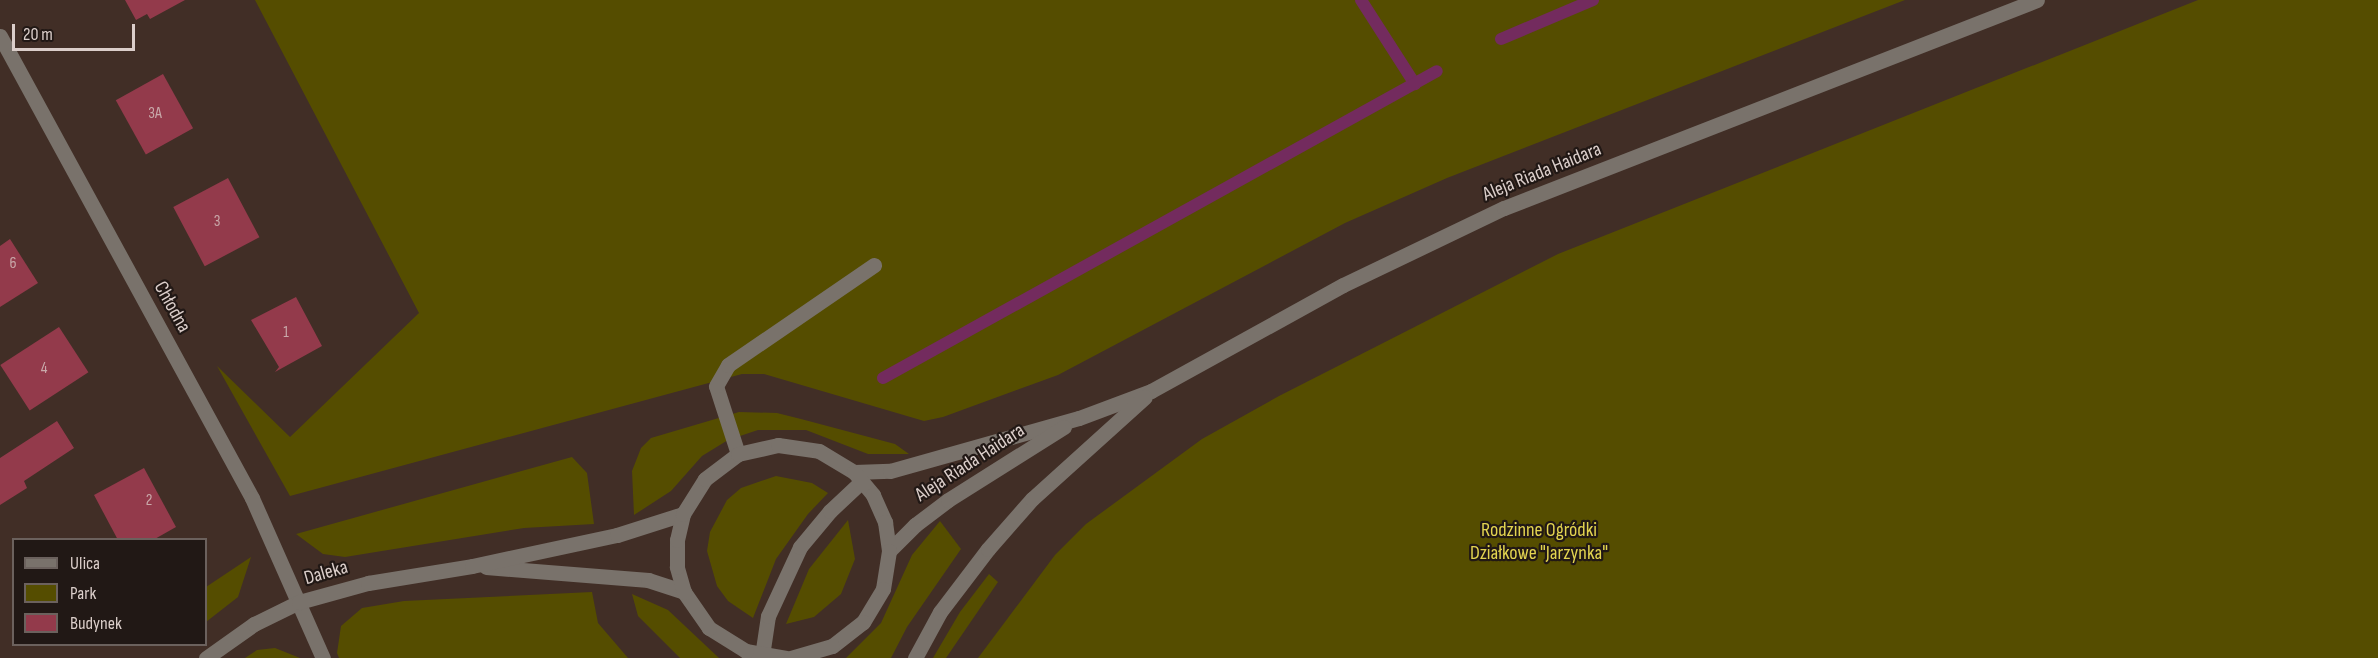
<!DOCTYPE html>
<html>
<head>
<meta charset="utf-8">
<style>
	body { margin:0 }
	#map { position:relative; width:2378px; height:658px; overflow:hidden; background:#412e26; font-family:"Sofia Sans Condensed",sans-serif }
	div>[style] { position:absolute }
	.green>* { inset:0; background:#554d00 }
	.stream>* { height:12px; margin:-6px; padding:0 6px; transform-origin:6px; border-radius:6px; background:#732b5e }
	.building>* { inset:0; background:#933a4b; transform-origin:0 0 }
	.minor>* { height:15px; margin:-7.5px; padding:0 7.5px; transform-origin:7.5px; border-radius:7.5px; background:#79726b }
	span { translate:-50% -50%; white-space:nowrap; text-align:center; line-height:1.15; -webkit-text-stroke:4.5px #211815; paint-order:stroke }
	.number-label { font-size:16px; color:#c9a9aa }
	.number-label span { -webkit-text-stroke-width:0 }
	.street-label { font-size:20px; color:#dbceca }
	.park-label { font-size:20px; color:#e3d450 }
	.legend { position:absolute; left:12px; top:538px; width:195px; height:108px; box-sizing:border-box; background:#211815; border:2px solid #6b615d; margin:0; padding:8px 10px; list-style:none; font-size:18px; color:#dbceca }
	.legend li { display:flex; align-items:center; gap:12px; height:30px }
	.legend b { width:30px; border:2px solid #6b615d }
	.scale { position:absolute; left:12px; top:24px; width:123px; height:27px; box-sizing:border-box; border:3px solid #dbceca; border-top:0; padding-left:8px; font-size:18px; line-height:21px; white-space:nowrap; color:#dbceca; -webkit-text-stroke:4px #211815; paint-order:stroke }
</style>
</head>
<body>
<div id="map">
	<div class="green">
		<div style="clip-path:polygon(255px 0,1905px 0,1447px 178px,1345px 223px,1058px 375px,943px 417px,924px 421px,764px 374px,742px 374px,290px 496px,217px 366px,290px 437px,419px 313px)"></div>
		<div style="clip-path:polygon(2198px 0,2378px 0,2378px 658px,978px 658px,1055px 555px,1086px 524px,1202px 439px,1279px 396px,1558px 254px)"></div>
		<div style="clip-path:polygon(739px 412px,777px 413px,801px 419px,895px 444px,909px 454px,868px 454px,806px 430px,758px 430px,728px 440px,702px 456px,671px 491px,634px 515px,632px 471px,641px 448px,651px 438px)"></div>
		<div style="clip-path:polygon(572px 457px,587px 473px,594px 524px,524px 528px,345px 557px,323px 554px,296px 534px)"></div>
		<div style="clip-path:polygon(776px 476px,812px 483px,828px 493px,808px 514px,776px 559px,753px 618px,728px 601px,717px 586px,707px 551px,710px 532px,727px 500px,741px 488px)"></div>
		<div style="clip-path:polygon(848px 520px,855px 559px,841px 594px,814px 617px,786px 624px,809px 569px)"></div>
		<div style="clip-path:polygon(940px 521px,961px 549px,907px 627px,891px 658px,846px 658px,881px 623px,912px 555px)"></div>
		<div style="clip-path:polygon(251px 557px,238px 597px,206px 622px,206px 587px)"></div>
		<div style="clip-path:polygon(989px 574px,998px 582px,946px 658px,933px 658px,960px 612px)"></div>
		<div style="clip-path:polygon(592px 592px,598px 623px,628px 658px,339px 658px,337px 653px,341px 626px,362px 608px,404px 601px)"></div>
		<div style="clip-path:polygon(632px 594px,668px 610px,719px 658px,680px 658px,638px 616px)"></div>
		<div style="clip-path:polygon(275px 648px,300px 658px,245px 658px,257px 650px)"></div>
	</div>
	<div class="stream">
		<div style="left:1361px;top:0;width:100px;rotate:57.3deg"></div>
		<div style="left:1501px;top:39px;width:100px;rotate:-23deg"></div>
		<div style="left:883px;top:378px;width:633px;rotate:-28.99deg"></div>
	</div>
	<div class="building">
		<div style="clip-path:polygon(125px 0,185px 0,150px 19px,147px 14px,136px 20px)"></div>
		<div style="left:163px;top:74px;width:62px;height:54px;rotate:61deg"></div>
		<div style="left:228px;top:178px;width:67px;height:62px;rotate:62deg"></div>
		<div style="clip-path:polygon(10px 239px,38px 283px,0 307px,0 246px)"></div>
		<div style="clip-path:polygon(296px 297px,322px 346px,275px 372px,279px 367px,251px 320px)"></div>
		<div style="left:59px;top:327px;width:54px;height:70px;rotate:57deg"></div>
		<div style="clip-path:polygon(57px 421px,74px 448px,24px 481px,27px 488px,0 505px,0 458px)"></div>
		<div style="clip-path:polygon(144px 468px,176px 527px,153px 540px,118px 540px,94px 495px)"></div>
	</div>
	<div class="minor">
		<div style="left:0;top:36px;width:526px;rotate:61.39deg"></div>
		<div style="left:252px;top:498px;width:175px;rotate:66.1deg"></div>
		<div style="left:738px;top:454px;width:71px;rotate:-107.9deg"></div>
		<div style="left:716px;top:386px;width:24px;rotate:-60deg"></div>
		<div style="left:728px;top:365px;width:177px;rotate:-34.4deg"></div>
		<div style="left:854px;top:472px;width:36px;rotate:-2deg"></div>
		<div style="left:890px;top:471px;width:196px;rotate:-15.7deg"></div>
		<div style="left:1079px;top:418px;width:77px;rotate:-20.6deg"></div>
		<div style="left:1151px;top:391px;width:219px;rotate:-28.9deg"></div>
		<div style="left:1343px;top:285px;width:178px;rotate:-25.6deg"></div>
		<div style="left:1504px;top:208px;width:572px;rotate:-21.32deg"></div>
		<div style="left:889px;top:551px;width:37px;rotate:-45deg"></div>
		<div style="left:915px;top:525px;width:41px;rotate:-37.1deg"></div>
		<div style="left:948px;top:500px;width:137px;rotate:-32.2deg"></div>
		<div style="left:486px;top:567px;width:163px;rotate:4.6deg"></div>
		<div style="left:648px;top:580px;width:38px;rotate:18deg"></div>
		<div style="left:762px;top:656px;width:40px;rotate:-81.5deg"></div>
		<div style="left:768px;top:616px;width:76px;rotate:-65.1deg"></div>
		<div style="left:800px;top:547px;width:47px;rotate:-50.2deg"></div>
		<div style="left:830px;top:511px;width:42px;rotate:-43.1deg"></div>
		<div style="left:206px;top:658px;width:59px;rotate:-35.3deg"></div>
		<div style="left:254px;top:624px;width:50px;rotate:-26.1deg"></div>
		<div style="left:299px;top:602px;width:72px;rotate:-15.4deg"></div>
		<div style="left:368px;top:583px;width:105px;rotate:-9.3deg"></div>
		<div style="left:472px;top:566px;width:148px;rotate:-12.1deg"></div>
		<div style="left:617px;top:535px;width:69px;rotate:-17.7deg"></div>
		<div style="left:786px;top:658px;width:41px;rotate:-170.1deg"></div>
		<div style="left:746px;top:651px;width:44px;rotate:-148.1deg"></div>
		<div style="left:709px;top:628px;width:44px;rotate:-124.8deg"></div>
		<div style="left:684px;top:592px;width:26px;rotate:-106deg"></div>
		<div style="left:677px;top:567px;width:27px;rotate:-90deg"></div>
		<div style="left:677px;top:540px;width:27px;rotate:-77deg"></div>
		<div style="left:683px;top:514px;width:41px;rotate:-57.8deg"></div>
		<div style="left:705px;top:479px;width:41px;rotate:-37.1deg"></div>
		<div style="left:738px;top:454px;width:41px;rotate:-12.7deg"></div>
		<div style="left:778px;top:445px;width:41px;rotate:8.3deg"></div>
		<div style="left:819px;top:451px;width:41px;rotate:31deg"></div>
		<div style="left:854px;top:472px;width:30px;rotate:50deg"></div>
		<div style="left:873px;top:495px;width:30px;rotate:66deg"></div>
		<div style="left:885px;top:522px;width:29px;rotate:82deg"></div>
		<div style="left:889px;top:551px;width:38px;rotate:99deg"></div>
		<div style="left:883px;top:589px;width:39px;rotate:121deg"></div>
		<div style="left:863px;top:622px;width:39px;rotate:142deg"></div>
		<div style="left:832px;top:646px;width:43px;rotate:163.7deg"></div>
		<div style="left:915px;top:658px;width:52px;rotate:-61.5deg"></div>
		<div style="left:940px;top:612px;width:79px;rotate:-52.7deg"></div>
		<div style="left:988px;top:549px;width:67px;rotate:-48.7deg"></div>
		<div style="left:1032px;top:499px;width:152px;rotate:-42.1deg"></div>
	</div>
	<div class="number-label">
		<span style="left:155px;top:114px">3A</span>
		<span style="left:217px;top:222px">3</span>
		<span style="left:13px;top:264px">6</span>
		<span style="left:286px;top:333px">1</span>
		<span style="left:44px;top:369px">4</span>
		<span style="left:149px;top:501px">2</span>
	</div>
	<div class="street-label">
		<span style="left:1542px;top:172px;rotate:-22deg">Aleja Riada Haidara</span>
		<span style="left:172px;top:307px;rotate:61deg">Chłodna</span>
		<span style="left:970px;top:463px;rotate:-33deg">Aleja Riada Haidara</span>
		<span style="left:326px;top:573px;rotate:-16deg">Daleka</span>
	</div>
	<div class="park-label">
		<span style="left:1539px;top:542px">Rodzinne Ogródki<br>Działkowe "Jarzynka"</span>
	</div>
	<ul class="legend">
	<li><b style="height:8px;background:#79726b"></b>Ulica</li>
	<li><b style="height:16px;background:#554d00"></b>Park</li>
	<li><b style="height:16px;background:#933a4b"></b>Budynek</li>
	</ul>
	<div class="scale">20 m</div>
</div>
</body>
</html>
